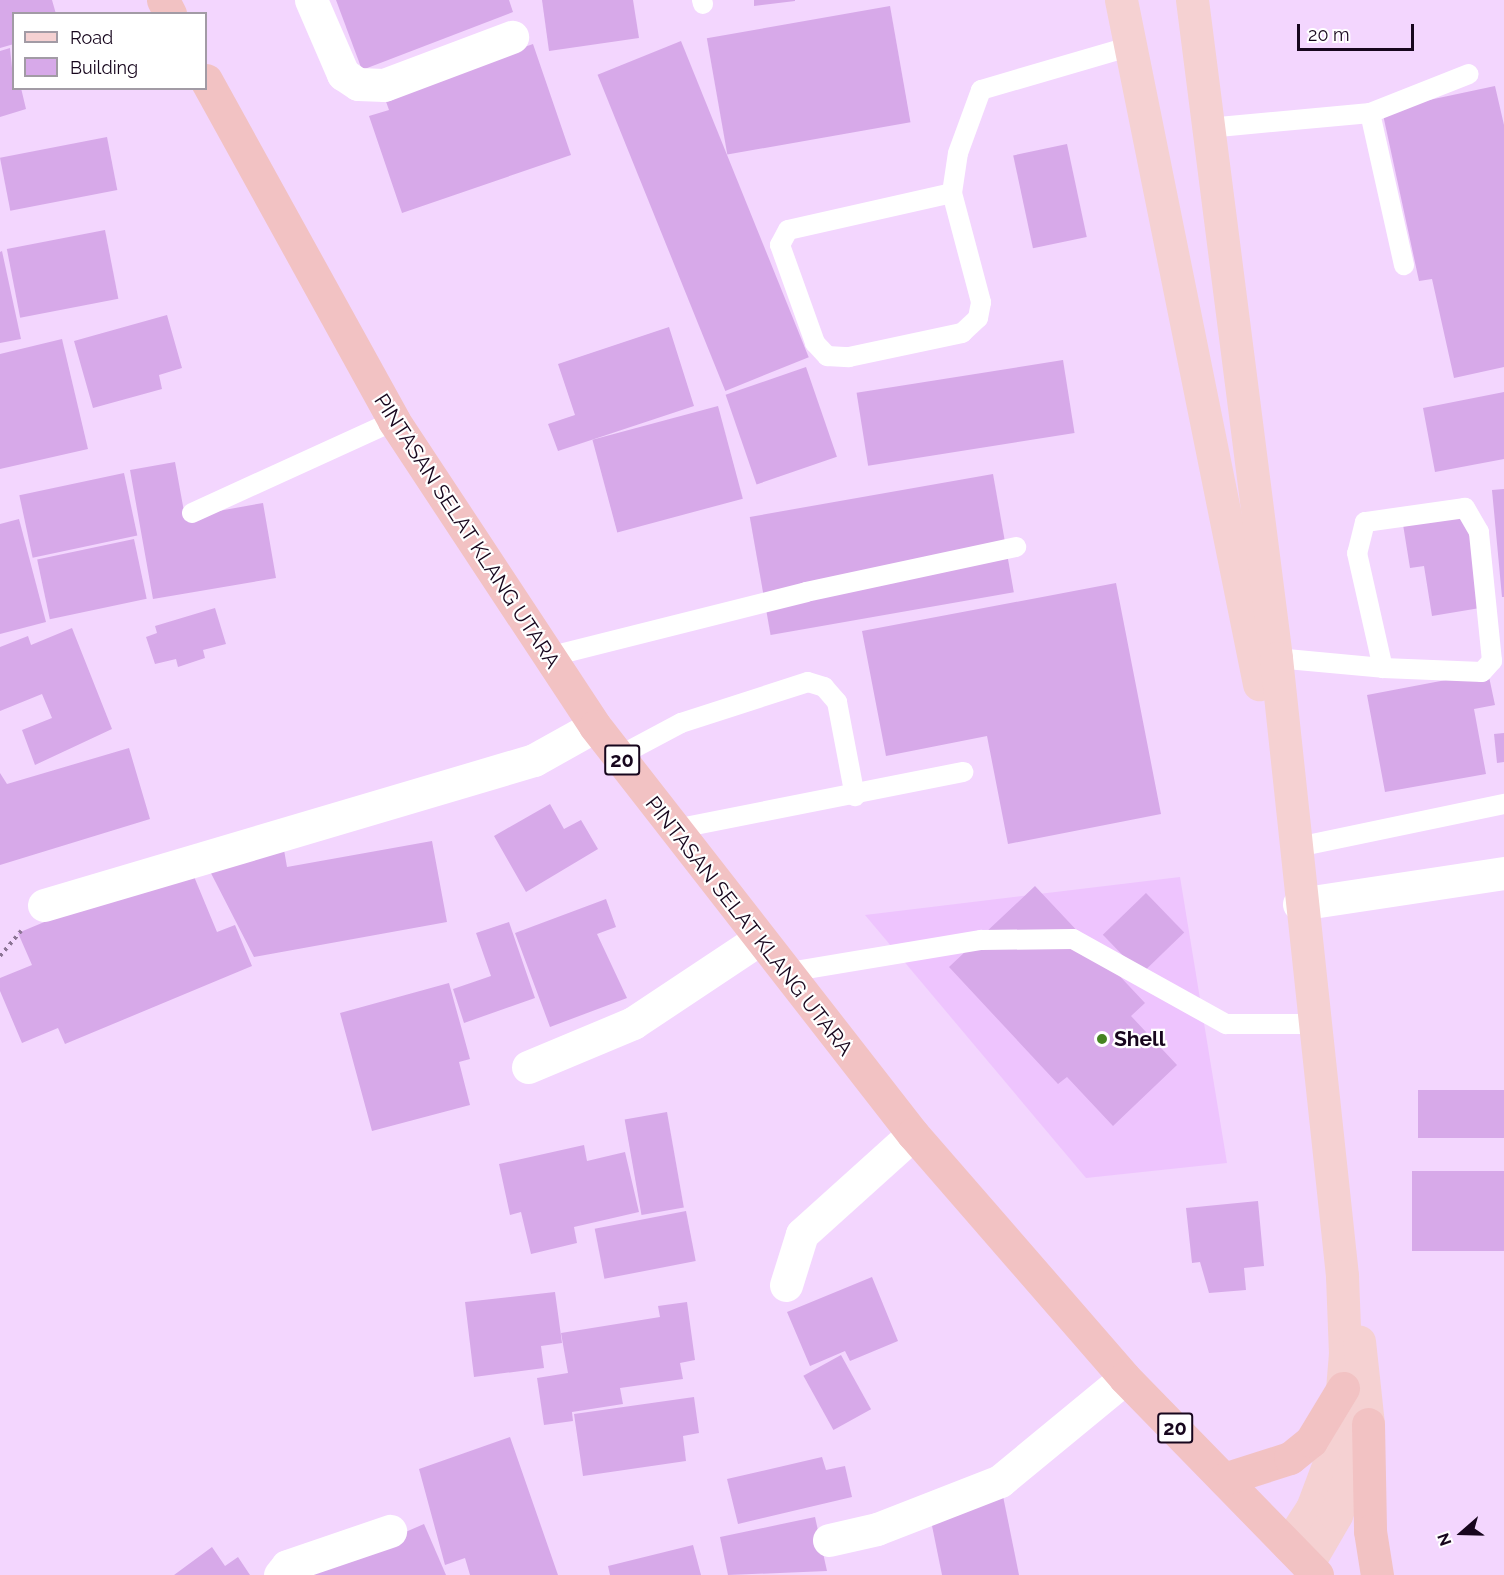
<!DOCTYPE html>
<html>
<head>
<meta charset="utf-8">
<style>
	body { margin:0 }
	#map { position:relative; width:1504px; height:1575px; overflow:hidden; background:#f3d6fe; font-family:Raleway,sans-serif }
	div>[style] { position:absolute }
	.built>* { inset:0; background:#eec4fe }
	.building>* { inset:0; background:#d7a9e9; transform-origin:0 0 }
	.path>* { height:4px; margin-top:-2px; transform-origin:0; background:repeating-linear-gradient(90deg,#8b7494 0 3px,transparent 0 7.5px) }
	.service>* { height:20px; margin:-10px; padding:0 10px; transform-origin:10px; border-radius:10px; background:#fff }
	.minor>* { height:33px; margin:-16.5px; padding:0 16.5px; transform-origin:16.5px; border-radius:16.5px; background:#fff }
	.primary>* { height:33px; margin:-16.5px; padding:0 16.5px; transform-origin:16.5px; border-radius:16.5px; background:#f5d1d2 }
	.trunk>* { height:33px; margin:-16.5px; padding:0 16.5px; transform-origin:16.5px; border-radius:16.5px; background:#f2c2c3 }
	.dots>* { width:16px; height:16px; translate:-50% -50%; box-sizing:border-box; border:3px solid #fff; border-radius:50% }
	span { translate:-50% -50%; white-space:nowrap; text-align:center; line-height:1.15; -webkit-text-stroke:4.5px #fff; paint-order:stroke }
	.shield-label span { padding:2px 4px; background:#fff; border:2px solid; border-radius:4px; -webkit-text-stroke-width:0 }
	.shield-label { font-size:20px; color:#17061d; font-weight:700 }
	.street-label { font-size:21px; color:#17061d }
	.poi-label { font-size:21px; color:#17061d; font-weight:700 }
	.left { translate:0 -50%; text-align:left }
	.legend { position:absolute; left:12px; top:12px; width:195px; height:78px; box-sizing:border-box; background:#fff; border:2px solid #a29ba5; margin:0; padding:8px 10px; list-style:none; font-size:18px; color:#17061d }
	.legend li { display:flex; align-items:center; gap:12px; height:30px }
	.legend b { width:30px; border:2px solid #a29ba5 }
	.north { position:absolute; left:1432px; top:1503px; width:60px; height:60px; -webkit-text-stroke:4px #fff; paint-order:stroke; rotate:250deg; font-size:16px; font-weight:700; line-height:24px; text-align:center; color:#17061d }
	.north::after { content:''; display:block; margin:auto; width:21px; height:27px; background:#17061d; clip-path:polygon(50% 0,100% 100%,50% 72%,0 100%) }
	.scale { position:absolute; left:1297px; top:24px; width:117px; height:27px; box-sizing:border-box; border:3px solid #17061d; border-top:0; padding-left:8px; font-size:18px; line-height:21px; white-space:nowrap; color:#17061d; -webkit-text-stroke:4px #fff; paint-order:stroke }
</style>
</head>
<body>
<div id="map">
	<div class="built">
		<div style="clip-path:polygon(1180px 877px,1227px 1163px,1086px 1178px,865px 915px)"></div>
	</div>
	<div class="building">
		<div style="clip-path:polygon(0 0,52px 0,56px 14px,14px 14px,14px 44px,0 48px)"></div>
		<div style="clip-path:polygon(336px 0,509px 0,513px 12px,362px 70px)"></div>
		<div style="clip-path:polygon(542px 0,633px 0,639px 38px,549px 51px)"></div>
		<div style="clip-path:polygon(754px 0,795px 0,795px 1px,754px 6px)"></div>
		<div style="left:890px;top:6px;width:118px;height:186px;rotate:80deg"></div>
		<div style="left:681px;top:41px;width:341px;height:90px;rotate:68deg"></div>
		<div style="clip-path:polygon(533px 44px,571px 155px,402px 213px,369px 116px,389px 110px,384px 96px)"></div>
		<div style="clip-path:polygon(10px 48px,14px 88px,21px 88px,26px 109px,0 117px,0 51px)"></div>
		<div style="clip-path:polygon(1495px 86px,1504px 125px,1504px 367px,1454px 378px,1432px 279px,1419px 281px,1382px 110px)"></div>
		<div style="left:107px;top:137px;width:54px;height:109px;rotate:79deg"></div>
		<div style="left:1067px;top:144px;width:95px;height:55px;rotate:78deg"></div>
		<div style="left:105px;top:230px;width:70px;height:100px;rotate:79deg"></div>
		<div style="clip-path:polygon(2px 251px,21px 339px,0 343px,0 252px)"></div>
		<div style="clip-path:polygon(167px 315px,182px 368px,159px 375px,162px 389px,93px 408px,74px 341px)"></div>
		<div style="clip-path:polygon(669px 327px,694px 406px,558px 451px,548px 424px,575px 415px,558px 364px)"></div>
		<div style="clip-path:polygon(62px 339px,88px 449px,0 469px,0 354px)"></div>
		<div style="left:1063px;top:360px;width:74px;height:209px;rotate:81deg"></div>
		<div style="left:806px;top:367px;width:95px;height:85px;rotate:71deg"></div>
		<div style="clip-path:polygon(1504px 392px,1504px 459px,1435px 472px,1423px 408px)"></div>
		<div style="left:718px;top:406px;width:96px;height:130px;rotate:75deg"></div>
		<div style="clip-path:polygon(175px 462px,185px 517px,263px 503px,276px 578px,153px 599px,130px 470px)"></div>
		<div style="left:124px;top:473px;width:64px;height:107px;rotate:78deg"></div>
		<div style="left:993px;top:474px;width:120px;height:247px;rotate:80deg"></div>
		<div style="clip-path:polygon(1504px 489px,1504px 597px,1502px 597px,1492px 490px)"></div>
		<div style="clip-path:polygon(1468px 500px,1486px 607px,1432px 616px,1424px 566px,1410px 568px,1401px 512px)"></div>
		<div style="clip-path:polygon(19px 519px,46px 622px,0 634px,0 524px)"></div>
		<div style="left:134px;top:539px;width:61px;height:99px;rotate:78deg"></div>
		<div style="clip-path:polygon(1116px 583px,1161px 814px,1008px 844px,987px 736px,886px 756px,862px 631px)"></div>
		<div style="clip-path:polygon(215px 608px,226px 644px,203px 650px,205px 658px,178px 667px,176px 659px,155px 664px,146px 637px,157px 633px,155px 626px)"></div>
		<div style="clip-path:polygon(72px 628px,112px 729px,35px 765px,22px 730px,52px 718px,42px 694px,0 711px,0 647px,28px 636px,31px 645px)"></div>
		<div style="clip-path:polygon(1488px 672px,1495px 705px,1474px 709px,1486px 774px,1385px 792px,1367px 695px)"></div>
		<div style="clip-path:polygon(1504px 733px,1504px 762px,1497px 763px,1494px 734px)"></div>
		<div style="clip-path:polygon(129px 748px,150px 819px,0 865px,0 773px,7px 784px)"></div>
		<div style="clip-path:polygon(550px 804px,564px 829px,581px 820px,598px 849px,526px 892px,494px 836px)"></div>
		<div style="clip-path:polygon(280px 827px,287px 867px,432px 841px,447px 922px,254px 957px,196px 844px)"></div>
		<div style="clip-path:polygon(188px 862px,217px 932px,235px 925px,252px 966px,65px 1044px,58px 1028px,22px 1043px,0 991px,0 978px,32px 965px,18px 933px)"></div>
		<div style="clip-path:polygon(1035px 886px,1145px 1003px,1131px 1016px,1177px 1065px,1113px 1126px,1067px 1077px,1058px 1084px,949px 967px)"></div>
		<div style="left:1146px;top:893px;width:55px;height:60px;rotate:46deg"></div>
		<div style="clip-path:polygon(606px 899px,616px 927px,597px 934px,627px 998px,550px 1027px,515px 933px)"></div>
		<div style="clip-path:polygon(509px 922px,535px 998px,464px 1023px,453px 989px,491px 976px,476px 933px)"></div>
		<div style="clip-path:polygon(449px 983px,470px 1059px,459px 1062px,470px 1105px,372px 1131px,340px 1013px)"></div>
		<div style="left:1504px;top:1090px;width:48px;height:86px;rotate:90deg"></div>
		<div style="left:667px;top:1112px;width:97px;height:43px;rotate:80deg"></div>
		<div style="clip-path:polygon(584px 1145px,587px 1161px,625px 1152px,639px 1212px,574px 1227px,577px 1243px,531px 1254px,521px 1212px,510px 1215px,499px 1164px)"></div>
		<div style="left:1504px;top:1171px;width:80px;height:92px;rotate:90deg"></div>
		<div style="clip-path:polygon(1258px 1201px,1264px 1266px,1244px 1268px,1246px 1290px,1209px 1293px,1200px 1262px,1192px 1263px,1186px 1208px)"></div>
		<div style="left:686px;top:1211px;width:51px;height:93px;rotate:79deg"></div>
		<div style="clip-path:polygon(872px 1277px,898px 1341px,850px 1361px,845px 1351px,810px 1366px,787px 1312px)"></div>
		<div style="clip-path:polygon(555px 1292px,562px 1343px,541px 1346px,544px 1368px,474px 1377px,465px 1302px)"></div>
		<div style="clip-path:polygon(687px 1302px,695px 1360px,680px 1363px,683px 1379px,620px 1388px,623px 1404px,572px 1412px,573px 1421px,544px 1425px,537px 1378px,568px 1373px,561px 1333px,660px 1317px,658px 1306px)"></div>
		<div style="left:841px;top:1355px;width:62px;height:43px;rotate:61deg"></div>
		<div style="clip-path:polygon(694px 1397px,699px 1433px,683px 1436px,686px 1461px,583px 1476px,574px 1414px)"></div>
		<div style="clip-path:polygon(510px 1437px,558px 1575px,470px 1575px,465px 1558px,445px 1565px,419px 1469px)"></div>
		<div style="clip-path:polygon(822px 1457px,826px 1470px,845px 1466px,852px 1497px,738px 1524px,727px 1479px)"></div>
		<div style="clip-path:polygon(1003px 1496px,1019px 1575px,942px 1575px,929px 1511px)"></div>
		<div style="clip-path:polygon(815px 1517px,827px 1571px,728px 1575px,720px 1537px)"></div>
		<div style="clip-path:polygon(424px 1524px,446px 1575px,306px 1575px)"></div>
		<div style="clip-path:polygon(693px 1545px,701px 1575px,610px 1575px,608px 1566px)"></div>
		<div style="clip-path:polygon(212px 1547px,225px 1566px,238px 1557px,250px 1575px,174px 1575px)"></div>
	</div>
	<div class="path">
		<div style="left:0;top:956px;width:33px;rotate:-50deg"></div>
	</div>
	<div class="service">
		<div style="left:702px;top:0;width:4px;rotate:76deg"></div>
		<div style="left:1370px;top:113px;width:156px;rotate:77.4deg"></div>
		<div style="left:1208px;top:128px;width:163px;rotate:-5.3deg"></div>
		<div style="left:1370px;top:113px;width:106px;rotate:-21.5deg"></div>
		<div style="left:952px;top:193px;width:168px;rotate:167.3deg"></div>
		<div style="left:788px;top:230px;width:17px;rotate:118deg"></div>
		<div style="left:780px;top:245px;width:104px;rotate:70.3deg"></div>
		<div style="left:815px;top:343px;width:18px;rotate:47deg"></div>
		<div style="left:827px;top:356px;width:22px;rotate:3deg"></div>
		<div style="left:849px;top:357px;width:116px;rotate:-12deg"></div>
		<div style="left:962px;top:333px;width:22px;rotate:-43deg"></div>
		<div style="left:978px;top:318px;width:16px;rotate:-79deg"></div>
		<div style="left:981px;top:302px;width:113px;rotate:-104.9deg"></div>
		<div style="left:952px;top:193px;width:40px;rotate:-81.5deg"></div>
		<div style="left:958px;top:153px;width:67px;rotate:-69.9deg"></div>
		<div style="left:981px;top:90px;width:153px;rotate:-16.3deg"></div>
		<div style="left:192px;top:513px;width:222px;rotate:-24.5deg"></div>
		<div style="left:548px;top:657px;width:266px;rotate:-14.1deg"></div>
		<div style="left:806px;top:592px;width:215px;rotate:-12.1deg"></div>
		<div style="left:1276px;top:658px;width:107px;rotate:5.3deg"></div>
		<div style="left:1383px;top:668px;width:99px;rotate:2.3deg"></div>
		<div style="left:1482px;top:672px;width:15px;rotate:-48deg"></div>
		<div style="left:1492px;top:661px;width:130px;rotate:-95.8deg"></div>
		<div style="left:1479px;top:532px;width:28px;rotate:-120deg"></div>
		<div style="left:1465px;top:508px;width:101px;rotate:172deg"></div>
		<div style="left:1365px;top:522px;width:32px;rotate:104deg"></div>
		<div style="left:1357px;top:553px;width:118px;rotate:77.3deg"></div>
		<div style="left:619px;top:756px;width:70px;rotate:-28deg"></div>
		<div style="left:681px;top:723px;width:133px;rotate:-17.9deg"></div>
		<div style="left:808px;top:682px;width:17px;rotate:17deg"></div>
		<div style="left:824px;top:687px;width:20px;rotate:49deg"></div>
		<div style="left:837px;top:702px;width:96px;rotate:79.2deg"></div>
		<div style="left:675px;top:829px;width:294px;rotate:-11.2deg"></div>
		<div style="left:1293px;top:848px;width:216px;rotate:-11.8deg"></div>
		<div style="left:783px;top:973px;width:201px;rotate:-9.5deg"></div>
		<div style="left:981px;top:940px;width:92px;rotate:-0.6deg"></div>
		<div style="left:1073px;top:939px;width:175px;rotate:29.1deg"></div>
		<div style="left:1226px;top:1024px;width:87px"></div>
	</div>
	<div class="minor">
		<div style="left:311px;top:0;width:81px;rotate:66.6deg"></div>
		<div style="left:343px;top:74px;width:18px;rotate:34deg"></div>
		<div style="left:358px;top:84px;width:26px;rotate:2deg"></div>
		<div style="left:384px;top:85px;width:137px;rotate:-20.6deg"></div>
		<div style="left:1299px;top:904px;width:207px;rotate:-8.6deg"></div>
		<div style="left:44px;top:905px;width:511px;rotate:-16.48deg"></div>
		<div style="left:534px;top:760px;width:70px;rotate:-29.1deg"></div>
		<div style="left:528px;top:1067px;width:114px;rotate:-22.7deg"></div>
		<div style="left:633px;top:1023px;width:150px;rotate:-33.6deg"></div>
		<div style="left:786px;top:1285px;width:53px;rotate:-72.6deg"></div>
		<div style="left:802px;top:1234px;width:149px;rotate:-42deg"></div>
		<div style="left:829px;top:1540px;width:49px;rotate:-12.9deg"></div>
		<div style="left:877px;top:1529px;width:132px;rotate:-21.3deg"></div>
		<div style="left:1000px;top:1481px;width:162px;rotate:-39.5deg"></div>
		<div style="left:280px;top:1575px;width:11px;rotate:-52deg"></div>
		<div style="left:287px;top:1566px;width:109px;rotate:-18.8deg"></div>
	</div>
	<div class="primary">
		<div style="left:1121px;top:0;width:698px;rotate:78.59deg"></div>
		<div style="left:1192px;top:0;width:663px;rotate:82.72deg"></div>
		<div style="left:1276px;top:658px;width:622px;rotate:83.9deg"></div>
		<div style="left:1342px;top:1276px;width:77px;rotate:87.8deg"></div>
		<div style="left:1345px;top:1353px;width:86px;rotate:94.7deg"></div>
		<div style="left:1338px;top:1439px;width:74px;rotate:110.6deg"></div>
		<div style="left:1312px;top:1508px;width:44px;rotate:123deg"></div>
		<div style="left:1307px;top:1565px;width:58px;rotate:-59.9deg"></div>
		<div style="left:1336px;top:1515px;width:96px;rotate:-70.6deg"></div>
		<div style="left:1368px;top:1424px;width:83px;rotate:-96.2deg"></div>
	</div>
	<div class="trunk">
		<div style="left:163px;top:0;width:16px;rotate:63deg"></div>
		<div style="left:206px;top:80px;width:389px;rotate:61.1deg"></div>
		<div style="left:394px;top:421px;width:365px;rotate:56.6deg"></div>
		<div style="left:595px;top:726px;width:517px;rotate:52.07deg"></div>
		<div style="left:913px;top:1134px;width:323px;rotate:49deg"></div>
		<div style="left:1125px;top:1378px;width:275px;rotate:45.7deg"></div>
		<div style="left:1368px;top:1424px;width:107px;rotate:88.9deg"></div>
		<div style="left:1370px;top:1531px;width:45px;rotate:81deg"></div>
		<div style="left:1224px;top:1479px;width:69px;rotate:-17.7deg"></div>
		<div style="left:1290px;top:1458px;width:27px;rotate:-39deg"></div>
		<div style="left:1311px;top:1441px;width:62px;rotate:-58.9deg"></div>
	</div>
	<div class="dots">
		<div style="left:1102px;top:1039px;background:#458321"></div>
	</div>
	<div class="shield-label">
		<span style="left:622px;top:760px">20</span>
		<span style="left:1175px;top:1428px">20</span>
	</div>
	<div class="street-label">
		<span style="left:467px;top:531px;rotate:57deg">PINTASAN SELAT KLANG UTARA</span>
		<span style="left:749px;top:926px;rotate:52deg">PINTASAN SELAT KLANG UTARA</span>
	</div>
	<div class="poi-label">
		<span class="left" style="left:1114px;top:1039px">Shell</span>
	</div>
	<ul class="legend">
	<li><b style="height:8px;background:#f5d1d2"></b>Road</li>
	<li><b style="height:16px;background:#d7a9e9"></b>Building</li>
	</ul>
	<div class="north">N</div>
	<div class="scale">20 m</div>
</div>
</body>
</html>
